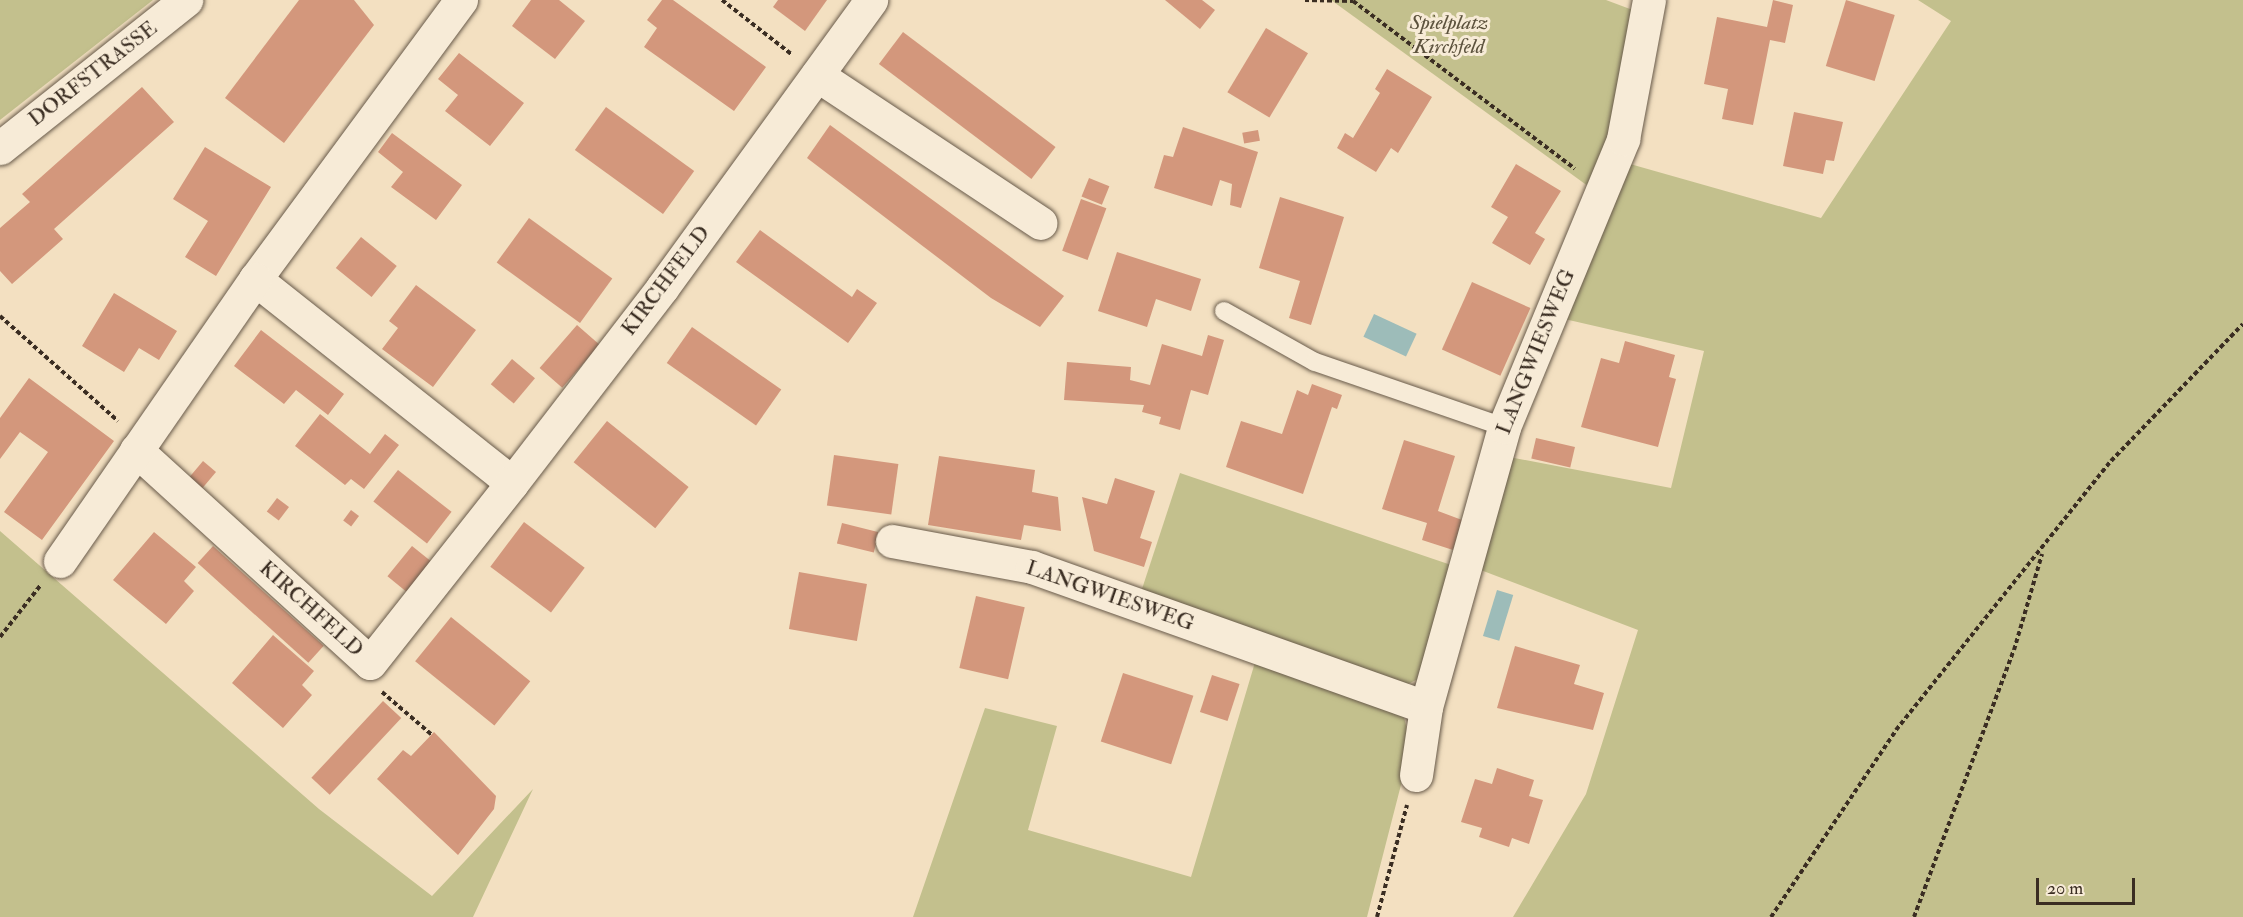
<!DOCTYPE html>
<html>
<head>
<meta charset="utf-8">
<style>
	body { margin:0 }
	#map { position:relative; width:2243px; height:917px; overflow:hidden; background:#f3e0c1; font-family:"IM FELL Double Pica",serif }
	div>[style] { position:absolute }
	.green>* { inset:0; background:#c3c08d }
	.water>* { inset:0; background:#9dbcb9; transform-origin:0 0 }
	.building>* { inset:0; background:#d3977c; transform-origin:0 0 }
	.path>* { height:4px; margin-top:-2px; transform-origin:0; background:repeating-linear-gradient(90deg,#3a2d22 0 4.5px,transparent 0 7.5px) }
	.roads { filter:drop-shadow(0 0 2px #685a4a) drop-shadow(0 0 2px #685a4a) }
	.service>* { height:18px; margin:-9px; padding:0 9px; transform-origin:9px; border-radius:9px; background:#f7ebd7 }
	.minor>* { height:33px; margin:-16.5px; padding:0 16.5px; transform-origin:16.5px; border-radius:16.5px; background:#f7ebd7 }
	span { translate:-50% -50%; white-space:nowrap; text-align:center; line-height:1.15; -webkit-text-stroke:6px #f7ebd7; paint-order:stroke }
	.park-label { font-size:21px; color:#5c523d; font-style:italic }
	.street-label { font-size:21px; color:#3a2d22 }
	.scale { position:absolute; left:2036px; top:878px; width:99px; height:27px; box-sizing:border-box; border:3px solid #3a2d22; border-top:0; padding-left:8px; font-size:18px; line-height:21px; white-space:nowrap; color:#3a2d22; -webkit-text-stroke:4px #f7ebd7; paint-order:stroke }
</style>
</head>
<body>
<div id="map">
	<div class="green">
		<div style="clip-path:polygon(0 0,153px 0,0 120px)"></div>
		<div style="clip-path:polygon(1331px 0,1606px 0,1638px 12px,1628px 77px,1592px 189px)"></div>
		<div style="clip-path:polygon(1918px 0,2243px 0,2243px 917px,1513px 917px,1586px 794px,1638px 630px,1478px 569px,1509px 457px,1671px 488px,1704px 351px,1560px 318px,1623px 162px,1821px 218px,1951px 21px)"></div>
		<div style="clip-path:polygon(1180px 473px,1460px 568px,1426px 675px,1404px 686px,1141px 592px)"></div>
		<div style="clip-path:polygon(0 531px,319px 809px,432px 896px,533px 789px,473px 917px,0 917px)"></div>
		<div style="clip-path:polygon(1256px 659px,1404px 717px,1411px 746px,1367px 917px,913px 917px,985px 708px,1057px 726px,1028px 830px,1191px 877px)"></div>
	</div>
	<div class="water">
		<div style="left:1374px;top:314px;width:47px;height:25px;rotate:25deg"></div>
		<div style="left:1497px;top:590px;width:17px;height:48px;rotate:17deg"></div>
	</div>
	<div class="building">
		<div style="clip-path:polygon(299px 0,354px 0,374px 25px,284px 143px,225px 98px)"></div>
		<div style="clip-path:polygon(531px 0,559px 0,585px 21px,555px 59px,512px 26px)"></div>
		<div style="clip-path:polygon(662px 0,673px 0,766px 67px,734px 111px,644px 47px,657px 28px,647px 20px)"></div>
		<div style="clip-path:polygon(778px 0,827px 0,805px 31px,773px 7px)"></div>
		<div style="clip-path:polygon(1165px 0,1202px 0,1215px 10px,1200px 29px)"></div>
		<div style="clip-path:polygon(1773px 0,1793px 5px,1785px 43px,1770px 40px,1753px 125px,1722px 119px,1728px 89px,1704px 84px,1717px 17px,1767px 27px)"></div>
		<div style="left:1846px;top:0;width:51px;height:69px;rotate:17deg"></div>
		<div style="left:1266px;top:28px;width:49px;height:75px;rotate:31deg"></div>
		<div style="left:903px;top:32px;width:191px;height:40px;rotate:37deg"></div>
		<div style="clip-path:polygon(459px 53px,524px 103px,490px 146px,445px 111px,458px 95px,438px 79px)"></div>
		<div style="clip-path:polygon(1387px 69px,1432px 97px,1398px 153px,1391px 148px,1376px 172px,1337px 148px,1345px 133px,1353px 138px,1380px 93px,1375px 89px)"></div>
		<div style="clip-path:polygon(142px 87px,174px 122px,54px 229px,63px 239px,12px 284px,0 271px,0 228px,30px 202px,22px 194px)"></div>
		<div style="left:606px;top:107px;width:109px;height:53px;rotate:36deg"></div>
		<div style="clip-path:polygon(1794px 112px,1843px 122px,1834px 161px,1826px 160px,1823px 174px,1783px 166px)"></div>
		<div style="clip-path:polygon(830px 125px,1064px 296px,1040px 327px,991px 298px,807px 158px)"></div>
		<div style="clip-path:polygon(1183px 127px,1258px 152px,1241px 208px,1230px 205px,1232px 184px,1220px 180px,1212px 206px,1154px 188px,1164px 155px,1173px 157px)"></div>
		<div style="left:1258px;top:130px;width:11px;height:16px;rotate:80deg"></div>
		<div style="clip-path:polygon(392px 133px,462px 185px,436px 220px,391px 187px,403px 172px,378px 152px)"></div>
		<div style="clip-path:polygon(205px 147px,271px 187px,216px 276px,185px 257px,208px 221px,173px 199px)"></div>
		<div style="clip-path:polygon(1516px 164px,1561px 191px,1535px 233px,1545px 239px,1530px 265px,1492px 243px,1508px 217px,1491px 207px)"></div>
		<div style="left:1089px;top:178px;width:22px;height:20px;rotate:22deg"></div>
		<div style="clip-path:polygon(1280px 197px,1344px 217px,1311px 325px,1289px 318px,1300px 281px,1259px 268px)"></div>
		<div style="left:1081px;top:199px;width:27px;height:55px;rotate:20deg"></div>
		<div style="left:529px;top:218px;width:103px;height:55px;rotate:36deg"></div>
		<div style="clip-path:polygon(760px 230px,852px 297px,857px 289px,877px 303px,848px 343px,736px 262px)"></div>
		<div style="left:361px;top:237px;width:46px;height:40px;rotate:39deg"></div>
		<div style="clip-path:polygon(1117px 252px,1201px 279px,1191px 311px,1156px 299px,1147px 327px,1098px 311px)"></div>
		<div style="left:1472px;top:282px;width:64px;height:74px;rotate:24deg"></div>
		<div style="clip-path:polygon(416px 285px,476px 330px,433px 387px,382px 349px,398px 328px,389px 321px)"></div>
		<div style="clip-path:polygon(114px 293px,177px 331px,159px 360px,139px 348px,124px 372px,82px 346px)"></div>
		<div style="left:577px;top:325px;width:30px;height:57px;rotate:41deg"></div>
		<div style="left:692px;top:327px;width:109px;height:44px;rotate:35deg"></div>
		<div style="clip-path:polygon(261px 330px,344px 394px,328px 415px,296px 390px,284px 404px,234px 366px)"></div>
		<div style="clip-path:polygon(1208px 335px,1224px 340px,1208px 395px,1191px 390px,1180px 430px,1159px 424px,1161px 417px,1142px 412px,1144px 405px,1064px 400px,1067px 362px,1131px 367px,1130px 380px,1150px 385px,1162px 344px,1202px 356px)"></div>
		<div style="clip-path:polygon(1625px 341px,1675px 355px,1669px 377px,1676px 379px,1658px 447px,1581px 427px,1601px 358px,1619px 363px)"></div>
		<div style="left:512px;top:359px;width:30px;height:33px;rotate:40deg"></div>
		<div style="clip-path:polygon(29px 378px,114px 441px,42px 540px,4px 512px,48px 452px,20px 432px,0 459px,0 418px)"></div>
		<div style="clip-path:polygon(1312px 384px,1342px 395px,1337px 409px,1332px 407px,1303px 494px,1226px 467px,1241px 421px,1282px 434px,1297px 390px,1308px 395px)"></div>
		<div style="clip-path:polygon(320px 414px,370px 454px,385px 434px,399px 445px,364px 489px,351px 479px,345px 485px,295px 446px)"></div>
		<div style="left:607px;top:421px;width:105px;height:53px;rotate:39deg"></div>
		<div style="left:1536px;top:438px;width:40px;height:21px;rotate:13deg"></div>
		<div style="clip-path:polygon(1404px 440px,1455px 456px,1438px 511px,1462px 520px,1453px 550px,1422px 540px,1427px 523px,1382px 509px)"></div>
		<div style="left:834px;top:455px;width:65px;height:51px;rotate:8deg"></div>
		<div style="clip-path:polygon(939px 456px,1035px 470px,1032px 492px,1058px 497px,1061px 531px,1024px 525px,1021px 540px,928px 525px)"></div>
		<div style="left:203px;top:461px;width:17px;height:21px;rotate:40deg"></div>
		<div style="left:398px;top:470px;width:68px;height:40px;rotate:38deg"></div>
		<div style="clip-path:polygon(1115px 478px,1155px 491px,1140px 538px,1152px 542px,1144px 567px,1094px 551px,1082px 497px,1107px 504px)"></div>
		<div style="left:277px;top:498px;width:15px;height:17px;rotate:37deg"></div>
		<div style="left:351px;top:510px;width:10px;height:13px;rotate:37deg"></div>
		<div style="left:524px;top:522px;width:76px;height:56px;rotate:37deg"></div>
		<div style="left:842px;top:523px;width:38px;height:21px;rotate:14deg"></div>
		<div style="clip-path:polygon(154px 532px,196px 567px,184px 581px,194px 591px,166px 624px,113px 580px)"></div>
		<div style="left:213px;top:546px;width:149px;height:23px;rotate:42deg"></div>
		<div style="left:412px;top:546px;width:26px;height:39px;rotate:39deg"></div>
		<div style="left:799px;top:572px;width:69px;height:58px;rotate:10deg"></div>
		<div style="left:976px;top:596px;width:50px;height:74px;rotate:13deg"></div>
		<div style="left:451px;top:617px;width:102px;height:57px;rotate:39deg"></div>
		<div style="clip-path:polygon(273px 635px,314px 671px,302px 685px,312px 695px,283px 728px,232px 683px)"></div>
		<div style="clip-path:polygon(1515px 646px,1580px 665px,1574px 684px,1604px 693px,1593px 730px,1497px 708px)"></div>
		<div style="left:1123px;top:673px;width:74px;height:72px;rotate:18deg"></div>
		<div style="left:1212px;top:675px;width:29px;height:39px;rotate:18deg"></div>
		<div style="left:383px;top:701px;width:25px;height:105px;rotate:43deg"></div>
		<div style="clip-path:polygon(434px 732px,496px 796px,494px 809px,458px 855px,377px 779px,403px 750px,411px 756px)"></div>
		<div style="clip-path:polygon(1497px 768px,1534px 780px,1529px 796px,1543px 800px,1529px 844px,1512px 838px,1509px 847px,1479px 837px,1482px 828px,1461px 822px,1475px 779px,1492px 784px)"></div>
	</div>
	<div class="path">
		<div style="left:722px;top:0;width:88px;rotate:38deg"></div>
		<div style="left:1305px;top:0;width:48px;rotate:1.2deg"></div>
		<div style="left:1353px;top:1px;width:278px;rotate:37.1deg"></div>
		<div style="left:0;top:316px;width:158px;rotate:41.7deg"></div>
		<div style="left:0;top:637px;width:65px;rotate:-51.9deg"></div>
		<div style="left:382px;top:692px;width:66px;rotate:40.7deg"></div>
		<div style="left:1377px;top:917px;width:116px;rotate:-75deg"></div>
		<div style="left:1771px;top:917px;width:225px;rotate:-56.2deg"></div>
		<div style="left:1896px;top:730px;width:344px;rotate:-51.4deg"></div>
		<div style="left:2111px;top:461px;width:190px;rotate:-46.1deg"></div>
		<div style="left:1914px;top:917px;width:285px;rotate:-69.5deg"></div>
		<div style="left:2014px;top:650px;width:100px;rotate:-73.7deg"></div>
	</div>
	<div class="roads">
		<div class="service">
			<div style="left:1224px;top:311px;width:104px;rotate:29.3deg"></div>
			<div style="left:1315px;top:362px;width:200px;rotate:19deg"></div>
		</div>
		<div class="minor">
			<div style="left:461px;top:0;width:347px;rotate:126.4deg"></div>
			<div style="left:255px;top:279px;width:328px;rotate:38.4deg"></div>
			<div style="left:512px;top:483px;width:246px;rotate:-52.4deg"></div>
			<div style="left:662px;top:288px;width:356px;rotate:-54deg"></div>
			<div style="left:817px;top:75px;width:268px;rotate:33.5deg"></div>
			<div style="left:0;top:148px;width:238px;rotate:-38.5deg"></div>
			<div style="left:136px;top:450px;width:316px;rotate:42.3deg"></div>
			<div style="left:370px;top:663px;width:229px;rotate:-51.7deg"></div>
			<div style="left:892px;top:541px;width:142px;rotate:10.5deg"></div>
			<div style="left:1032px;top:567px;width:418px;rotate:19.6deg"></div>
			<div style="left:60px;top:561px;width:343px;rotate:-55.3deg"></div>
			<div style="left:1416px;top:775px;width:69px;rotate:-81.6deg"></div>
			<div style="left:1426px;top:707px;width:291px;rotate:-74.4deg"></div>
			<div style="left:1504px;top:427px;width:312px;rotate:-67.5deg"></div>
			<div style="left:1623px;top:139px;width:141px;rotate:-79.4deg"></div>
		</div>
	</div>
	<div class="park-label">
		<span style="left:1449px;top:35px">Spielplatz<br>Kirchfeld</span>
	</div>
	<div class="street-label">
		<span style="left:93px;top:74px;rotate:-38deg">DORFSTRASSE</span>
		<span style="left:666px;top:281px;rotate:-53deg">KIRCHFELD</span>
		<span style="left:1536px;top:352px;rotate:-68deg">LANGWIESWEG</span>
		<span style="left:1110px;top:596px;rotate:19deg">LANGWIESWEG</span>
		<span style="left:311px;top:609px;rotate:42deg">KIRCHFELD</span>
	</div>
	<div class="scale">20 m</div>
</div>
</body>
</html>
